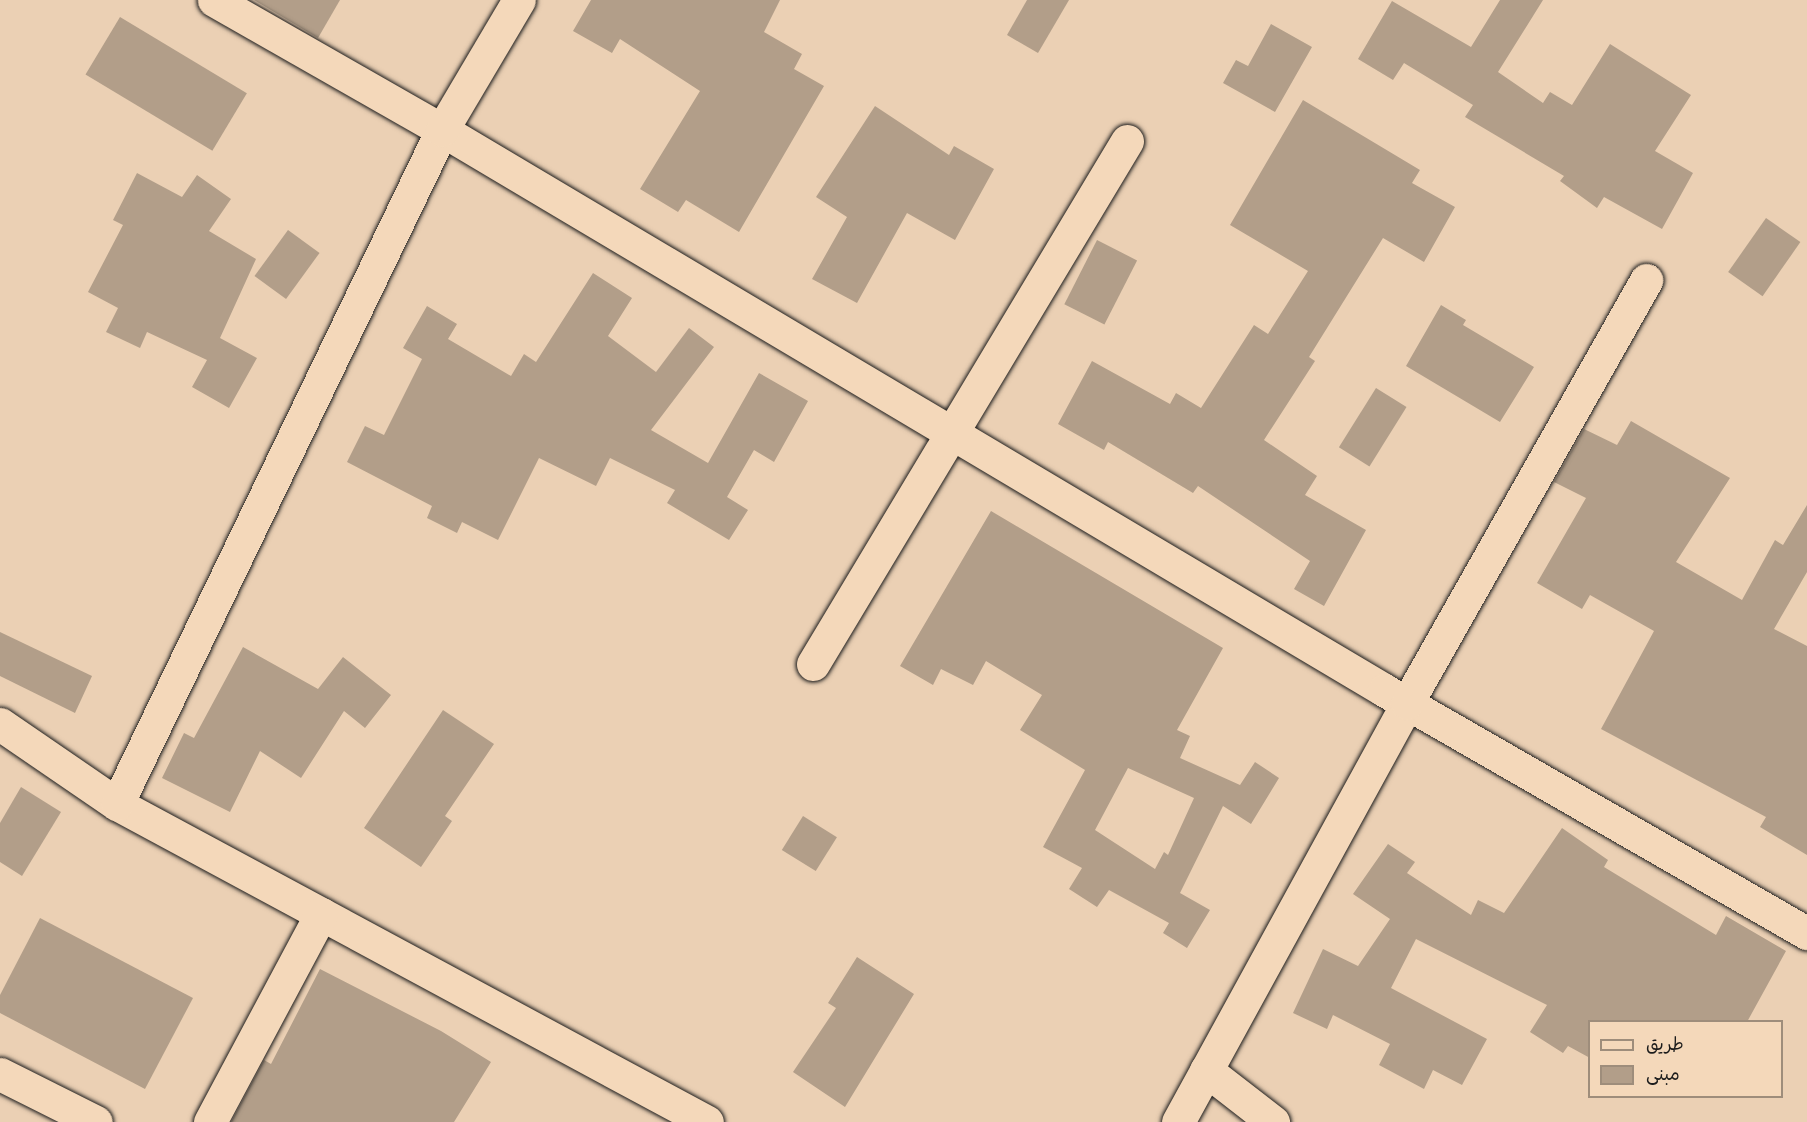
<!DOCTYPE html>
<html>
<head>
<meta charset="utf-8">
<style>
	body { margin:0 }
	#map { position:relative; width:1807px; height:1122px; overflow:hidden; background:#ebd0b4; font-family:"Indie Flower","Playpen Sans Arabic",sans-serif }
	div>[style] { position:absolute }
	.building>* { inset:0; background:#b29e89; transform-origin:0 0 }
	.roads { filter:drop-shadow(0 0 2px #1c1c1c) drop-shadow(0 0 2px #1c1c1c) }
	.minor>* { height:33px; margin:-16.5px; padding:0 16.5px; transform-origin:16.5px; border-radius:16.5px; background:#f4d8ba }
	span { translate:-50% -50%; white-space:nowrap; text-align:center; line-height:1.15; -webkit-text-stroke:6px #f4d8ba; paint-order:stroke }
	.legend { position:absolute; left:1588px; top:1020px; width:195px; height:78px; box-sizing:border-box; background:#f4d8ba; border:2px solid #9e8d7b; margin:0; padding:8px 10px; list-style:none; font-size:18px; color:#1c1c1c }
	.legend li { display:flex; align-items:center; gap:12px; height:30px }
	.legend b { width:30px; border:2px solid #9e8d7b }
</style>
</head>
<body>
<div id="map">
	<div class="building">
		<div style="clip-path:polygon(254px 0,340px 0,318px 38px)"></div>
		<div style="clip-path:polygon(591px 0,780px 0,764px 32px,802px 54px,794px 69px,824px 86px,739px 232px,686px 200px,678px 212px,640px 189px,700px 91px,620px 39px,612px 53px,573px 31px)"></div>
		<div style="clip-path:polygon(1027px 0,1069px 0,1038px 53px,1007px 35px)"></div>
		<div style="clip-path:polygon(1500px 0,1543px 0,1498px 72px,1543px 103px,1550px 92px,1572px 105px,1610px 44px,1691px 95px,1655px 151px,1693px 173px,1662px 229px,1604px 197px,1597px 208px,1560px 181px,1564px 176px,1465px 117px,1473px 105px,1404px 63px,1393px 80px,1358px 59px,1392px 1px,1471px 47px)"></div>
		<div style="left:120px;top:17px;width:148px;height:67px;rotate:31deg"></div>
		<div style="clip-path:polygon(1271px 24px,1312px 47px,1275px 112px,1223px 83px,1236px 60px,1248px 66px)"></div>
		<div style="clip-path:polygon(1303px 100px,1420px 170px,1412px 183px,1455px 207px,1424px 262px,1383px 238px,1309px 357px,1315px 361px,1264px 440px,1317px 476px,1305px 495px,1366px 530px,1324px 606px,1294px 589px,1310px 561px,1198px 486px,1193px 493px,1108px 442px,1104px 450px,1058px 424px,1092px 361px,1170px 404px,1176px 393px,1201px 408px,1254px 325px,1268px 334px,1308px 271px,1230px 225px)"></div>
		<div style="clip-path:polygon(875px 106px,949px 155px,954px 146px,994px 169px,955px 240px,907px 213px,857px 303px,812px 279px,847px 217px,816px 197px)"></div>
		<div style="clip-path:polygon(137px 173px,182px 197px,197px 175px,231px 199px,209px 231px,256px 259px,220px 338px,257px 358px,229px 408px,192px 387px,207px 360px,147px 332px,140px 348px,106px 332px,118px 308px,88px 292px,123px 225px,113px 220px)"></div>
		<div style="left:1766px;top:218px;width:42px;height:66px;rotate:35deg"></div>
		<div style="left:288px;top:230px;width:39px;height:57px;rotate:36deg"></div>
		<div style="left:1097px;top:240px;width:45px;height:72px;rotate:27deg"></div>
		<div style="clip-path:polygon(593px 273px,632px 298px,608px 336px,656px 372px,689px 328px,714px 347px,651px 430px,708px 463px,759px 373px,808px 401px,774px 462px,754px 450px,727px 497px,748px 510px,729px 540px,667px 503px,675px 490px,610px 458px,596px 486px,539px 458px,498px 540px,462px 522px,457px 533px,427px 518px,432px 506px,347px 462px,365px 426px,384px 435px,422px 359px,403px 348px,427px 306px,457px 324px,448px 339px,511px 376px,524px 354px,536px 362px)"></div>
		<div style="clip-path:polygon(1441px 305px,1466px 320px,1463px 325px,1534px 367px,1500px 422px,1406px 366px)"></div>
		<div style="left:1376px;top:388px;width:36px;height:70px;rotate:32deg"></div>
		<div style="clip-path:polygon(1631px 421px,1730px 478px,1676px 562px,1742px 600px,1775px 540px,1783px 545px,1807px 505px,1807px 572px,1774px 629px,1807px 646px,1807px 855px,1760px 827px,1766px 817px,1601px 729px,1654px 631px,1590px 595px,1582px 609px,1537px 583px,1586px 498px,1554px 482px,1584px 429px,1617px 445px)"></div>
		<div style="clip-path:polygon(evenodd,991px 511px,1223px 648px,1177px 730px,1190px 736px,1180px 758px,1240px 785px,1255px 762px,1279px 778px,1251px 824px,1223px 806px,1180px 893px,1210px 910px,1187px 948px,1163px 933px,1169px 923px,1109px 890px,1097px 907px,1069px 889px,1082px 868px,1043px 847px,1085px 770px,1020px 730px,1042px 695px,986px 661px,973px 685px,941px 669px,933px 685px,900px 666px,991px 511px,1128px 768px,1194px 798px,1168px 855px,1164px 852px,1155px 869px,1095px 830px,1128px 768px)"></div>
		<div style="clip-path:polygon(0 632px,92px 676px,75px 713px,0 676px)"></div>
		<div style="clip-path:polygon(243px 647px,318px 689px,343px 657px,391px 695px,365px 728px,344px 711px,301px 778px,260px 751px,230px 812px,162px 778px,184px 733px,194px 738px)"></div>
		<div style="clip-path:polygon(443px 710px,494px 744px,445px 816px,452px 821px,421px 867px,364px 828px)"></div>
		<div style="clip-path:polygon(21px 787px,61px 812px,22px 876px,0 862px,0 823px)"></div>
		<div style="left:803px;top:816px;width:40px;height:40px;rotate:32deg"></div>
		<div style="clip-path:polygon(1562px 828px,1608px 860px,1604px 867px,1716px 935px,1726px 916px,1786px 951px,1747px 1022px,1590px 1022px,1590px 1058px,1568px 1046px,1563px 1053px,1530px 1032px,1547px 1005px,1416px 939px,1391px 988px,1487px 1039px,1462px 1085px,1433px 1070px,1424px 1089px,1379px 1065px,1390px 1044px,1333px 1015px,1327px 1029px,1293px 1013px,1323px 949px,1358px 966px,1390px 919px,1353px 894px,1388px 844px,1415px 862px,1407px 873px,1471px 915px,1478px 900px,1504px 913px)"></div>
		<div style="clip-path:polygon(40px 918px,193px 998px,145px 1089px,0 1013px,0 995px)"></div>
		<div style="clip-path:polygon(857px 957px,914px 994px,845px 1107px,793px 1072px,836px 1008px,828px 1003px)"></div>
		<div style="clip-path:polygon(320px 969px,441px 1031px,491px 1062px,454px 1122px,231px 1122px,264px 1060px,271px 1064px)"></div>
	</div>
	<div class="roads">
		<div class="minor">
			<div style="left:214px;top:0;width:262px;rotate:29.7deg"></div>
			<div style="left:442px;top:130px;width:1096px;rotate:30.73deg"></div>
			<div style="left:1384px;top:690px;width:488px;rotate:29.9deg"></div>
			<div style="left:813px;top:664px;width:610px;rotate:-59.02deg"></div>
			<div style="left:0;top:724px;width:142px;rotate:34.4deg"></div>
			<div style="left:117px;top:804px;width:670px;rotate:28.32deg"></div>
			<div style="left:117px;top:804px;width:748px;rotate:-64.26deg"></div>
			<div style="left:442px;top:130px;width:151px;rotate:-59.4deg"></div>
			<div style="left:1206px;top:1070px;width:85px;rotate:37.8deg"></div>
			<div style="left:0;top:1074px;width:107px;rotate:26.6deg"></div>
			<div style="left:210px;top:1122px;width:236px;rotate:-61.9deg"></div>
			<div style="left:1178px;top:1122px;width:477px;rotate:-61.3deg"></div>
			<div style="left:1407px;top:703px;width:486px;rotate:-60.5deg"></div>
		</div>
	</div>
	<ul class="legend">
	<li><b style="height:8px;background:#f4d8ba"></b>طريق</li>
	<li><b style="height:16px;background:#b29e89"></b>مبنى</li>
	</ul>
</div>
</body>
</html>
